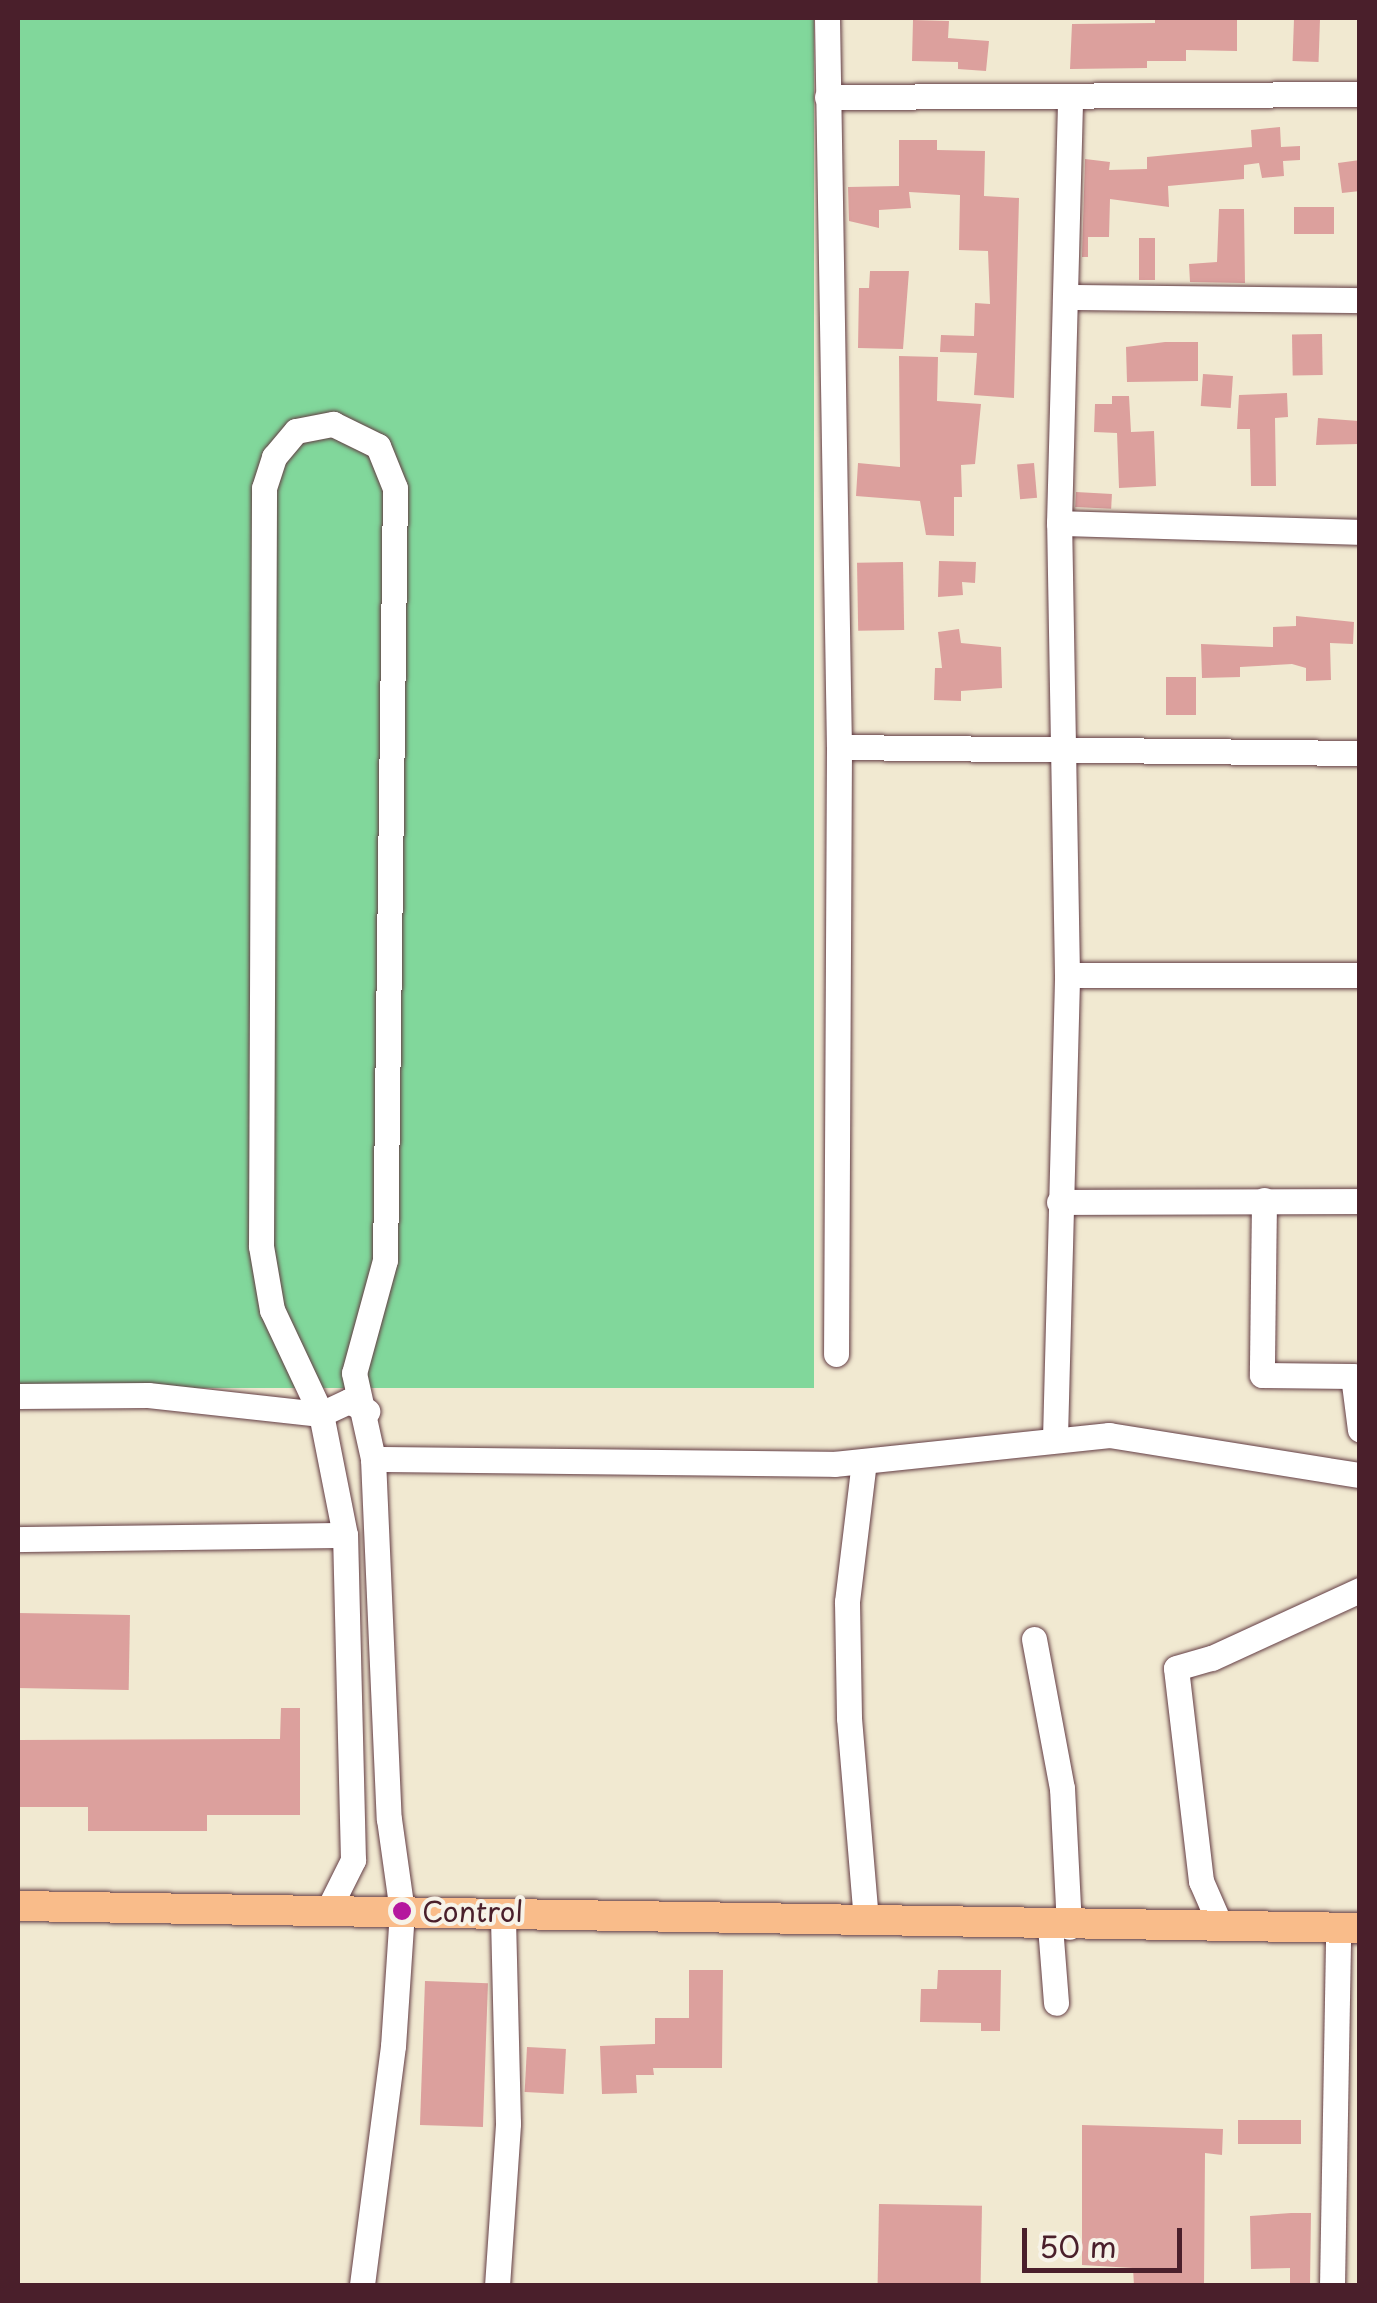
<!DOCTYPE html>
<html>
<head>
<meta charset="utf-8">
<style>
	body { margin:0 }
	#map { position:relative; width:1377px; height:2303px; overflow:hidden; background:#f1e9d1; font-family:"Playpen Sans",sans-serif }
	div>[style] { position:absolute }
	.green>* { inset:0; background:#81d79b; transform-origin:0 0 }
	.building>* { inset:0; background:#dca09d; transform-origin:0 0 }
	.roads { filter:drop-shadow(0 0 2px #633d44) drop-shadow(0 0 2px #633d44) }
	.minor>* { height:25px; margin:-12.5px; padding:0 12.5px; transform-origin:12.5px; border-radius:12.5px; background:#fff }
	.major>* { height:30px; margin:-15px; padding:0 15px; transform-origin:15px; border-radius:15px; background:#f9bc8a }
	.dots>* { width:28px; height:28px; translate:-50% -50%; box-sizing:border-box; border:5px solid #f7f3e8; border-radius:50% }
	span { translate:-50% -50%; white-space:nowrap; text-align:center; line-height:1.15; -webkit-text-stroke:8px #f7f3e8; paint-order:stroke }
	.poi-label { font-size:28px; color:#4a1f2b }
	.left { translate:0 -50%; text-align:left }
	.frame { position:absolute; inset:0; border:20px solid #4a1f2b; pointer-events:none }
	.scale { position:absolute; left:1022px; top:2228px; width:160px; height:45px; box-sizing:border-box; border:5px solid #4a1f2b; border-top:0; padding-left:12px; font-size:30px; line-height:35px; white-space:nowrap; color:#4a1f2b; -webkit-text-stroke:8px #f7f3e8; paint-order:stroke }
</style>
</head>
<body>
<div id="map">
	<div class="green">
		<div style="left:18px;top:18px;width:796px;height:1370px"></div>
	</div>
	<div class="building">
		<div style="clip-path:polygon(1155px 18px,1237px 18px,1237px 51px,1186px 50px,1186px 61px,1147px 61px,1147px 68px,1070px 69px,1072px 24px,1155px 23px)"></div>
		<div style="left:1294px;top:19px;width:26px;height:42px;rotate:2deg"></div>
		<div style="clip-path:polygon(913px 20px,949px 21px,948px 38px,989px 41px,986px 71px,958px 69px,958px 62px,912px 61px)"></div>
		<div style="clip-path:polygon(1280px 127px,1281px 147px,1300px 146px,1300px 160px,1283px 161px,1284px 176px,1262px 178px,1259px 163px,1244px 165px,1244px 179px,1168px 186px,1169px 207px,1110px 199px,1109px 237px,1088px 237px,1088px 257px,1082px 257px,1085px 159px,1110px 162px,1109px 170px,1147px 169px,1147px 157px,1252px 147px,1251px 130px)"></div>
		<div style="clip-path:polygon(899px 140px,937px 140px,937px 150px,985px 151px,984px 196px,1019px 198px,1014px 398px,974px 395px,977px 353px,940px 352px,941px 335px,974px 336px,975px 303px,990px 304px,988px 251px,959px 250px,960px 195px,909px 192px,911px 208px,879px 210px,879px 228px,849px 221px,848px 187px,899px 186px)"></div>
		<div style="clip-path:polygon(1360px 160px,1360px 191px,1342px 193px,1338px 163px)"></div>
		<div style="left:1334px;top:207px;width:27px;height:40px;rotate:90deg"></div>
		<div style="clip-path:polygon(1219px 209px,1244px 209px,1245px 283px,1190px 282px,1189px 264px,1217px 262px)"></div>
		<div style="left:1139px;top:238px;width:16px;height:42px"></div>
		<div style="clip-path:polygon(870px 271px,909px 271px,903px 349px,858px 348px,859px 288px,869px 288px)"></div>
		<div style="left:1322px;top:334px;width:41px;height:30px;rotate:89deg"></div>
		<div style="clip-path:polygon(1165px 342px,1198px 342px,1198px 381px,1127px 382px,1126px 347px)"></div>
		<div style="clip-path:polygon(899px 356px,938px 357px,937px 401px,981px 404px,975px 464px,961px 465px,962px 497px,954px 497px,954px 536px,926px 535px,920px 501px,856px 496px,858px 463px,900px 467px)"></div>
		<div style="left:1203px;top:374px;width:30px;height:32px;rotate:4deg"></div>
		<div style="clip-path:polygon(1287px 393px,1288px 417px,1275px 418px,1276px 486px,1251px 486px,1250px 429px,1237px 429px,1239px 395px)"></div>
		<div style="clip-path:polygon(1112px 396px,1129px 396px,1131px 432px,1154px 431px,1156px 486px,1119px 488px,1117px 433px,1094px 432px,1095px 404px,1112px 404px)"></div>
		<div style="clip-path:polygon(1318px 418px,1359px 421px,1359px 444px,1316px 445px)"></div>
		<div style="left:1034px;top:463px;width:35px;height:17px;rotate:85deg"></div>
		<div style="left:1076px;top:492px;width:36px;height:15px;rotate:3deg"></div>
		<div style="clip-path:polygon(939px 561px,976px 562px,975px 583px,962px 582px,963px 595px,938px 597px)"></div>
		<div style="left:903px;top:562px;width:68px;height:46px;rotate:89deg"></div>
		<div style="clip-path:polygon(1296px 616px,1354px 622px,1353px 644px,1330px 643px,1331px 680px,1306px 681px,1306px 668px,1292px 664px,1240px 667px,1240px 677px,1202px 678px,1201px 644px,1273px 647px,1273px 627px,1296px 626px)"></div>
		<div style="clip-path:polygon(959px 629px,961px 643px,1001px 647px,1002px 688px,961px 691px,961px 701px,934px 700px,935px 668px,942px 668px,938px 632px)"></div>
		<div style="left:1166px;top:677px;width:30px;height:38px"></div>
		<div style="left:18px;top:1613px;width:112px;height:75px;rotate:1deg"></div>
		<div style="clip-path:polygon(281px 1708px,300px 1708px,300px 1815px,207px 1815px,207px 1831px,88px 1831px,88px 1807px,18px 1807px,18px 1740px,280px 1739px)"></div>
		<div style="clip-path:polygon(689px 1970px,723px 1970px,722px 2068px,653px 2068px,654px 2075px,636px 2075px,637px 2093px,602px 2094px,600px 2046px,655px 2044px,655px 2018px,689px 2018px)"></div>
		<div style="clip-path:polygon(938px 1970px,1001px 1970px,1000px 2031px,981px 2031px,981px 2023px,920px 2022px,921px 1989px,937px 1989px)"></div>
		<div style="left:425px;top:1981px;width:63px;height:144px;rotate:2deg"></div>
		<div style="left:527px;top:2047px;width:39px;height:45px;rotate:3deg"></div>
		<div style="left:1301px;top:2120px;width:24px;height:63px;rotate:90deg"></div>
		<div style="clip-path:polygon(1082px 2125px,1223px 2129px,1222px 2155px,1205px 2153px,1204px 2286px,1134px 2286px,1133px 2268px,1082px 2265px)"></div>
		<div style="left:879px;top:2204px;width:103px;height:82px;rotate:1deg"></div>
		<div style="clip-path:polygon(1291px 2213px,1311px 2213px,1310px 2286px,1290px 2286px,1290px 2268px,1251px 2269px,1250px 2216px)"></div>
	</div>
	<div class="roads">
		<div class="minor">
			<div style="left:827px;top:18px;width:729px;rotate:89.06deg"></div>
			<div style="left:839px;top:747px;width:607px;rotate:90.28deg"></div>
			<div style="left:827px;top:97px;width:533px;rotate:-0.32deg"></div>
			<div style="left:1065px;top:297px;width:295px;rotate:0.6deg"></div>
			<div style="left:1059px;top:523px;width:301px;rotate:1.7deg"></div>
			<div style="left:839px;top:747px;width:521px;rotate:0.66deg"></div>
			<div style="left:1067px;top:975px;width:293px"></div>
			<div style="left:1264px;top:1200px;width:175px;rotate:90.7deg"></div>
			<div style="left:1262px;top:1375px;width:91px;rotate:0.6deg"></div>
			<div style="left:1353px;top:1376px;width:54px;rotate:82.6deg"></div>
			<div style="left:1059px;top:1202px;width:301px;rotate:-0.2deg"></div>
			<div style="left:18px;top:1396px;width:130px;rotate:-0.4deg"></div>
			<div style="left:148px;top:1395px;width:174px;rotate:6.3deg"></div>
			<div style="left:321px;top:1414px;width:31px;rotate:-25deg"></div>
			<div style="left:349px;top:1401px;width:21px;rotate:29deg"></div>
			<div style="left:1055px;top:1438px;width:463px;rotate:-88.5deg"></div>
			<div style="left:1067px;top:975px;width:452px;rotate:-91deg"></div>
			<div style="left:1059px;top:523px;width:423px;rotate:-88.5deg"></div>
			<div style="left:373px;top:1459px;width:461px;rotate:0.6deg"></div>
			<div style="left:834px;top:1464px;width:277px;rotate:-6deg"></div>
			<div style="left:1109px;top:1435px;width:254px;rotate:9.1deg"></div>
			<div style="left:864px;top:1461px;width:142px;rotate:96.9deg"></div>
			<div style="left:847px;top:1602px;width:116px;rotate:89deg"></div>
			<div style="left:849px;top:1718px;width:204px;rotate:85.2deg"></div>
			<div style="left:18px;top:1539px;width:327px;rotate:-0.7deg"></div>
			<div style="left:1034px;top:1639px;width:152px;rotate:79.4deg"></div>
			<div style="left:1062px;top:1788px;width:139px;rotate:87.1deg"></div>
			<div style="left:329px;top:1908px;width:54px;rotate:-63.4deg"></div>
			<div style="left:353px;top:1860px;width:325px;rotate:-91.4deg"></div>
			<div style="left:345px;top:1535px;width:123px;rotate:-101.2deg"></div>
			<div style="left:321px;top:1414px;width:115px;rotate:-115.2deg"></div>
			<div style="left:272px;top:1310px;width:65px;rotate:-99.8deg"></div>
			<div style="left:261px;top:1246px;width:758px;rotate:-89.77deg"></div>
			<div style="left:264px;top:488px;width:33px;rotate:-72deg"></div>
			<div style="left:274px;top:457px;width:34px;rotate:-50deg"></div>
			<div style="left:296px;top:431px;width:38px;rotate:-11deg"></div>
			<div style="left:333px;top:424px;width:50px;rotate:26.1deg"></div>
			<div style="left:378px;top:446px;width:45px;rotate:68deg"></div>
			<div style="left:395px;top:488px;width:772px;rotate:90.74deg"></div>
			<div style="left:385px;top:1260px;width:117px;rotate:105.3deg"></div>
			<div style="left:354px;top:1373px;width:88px;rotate:77.5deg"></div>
			<div style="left:373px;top:1459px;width:360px;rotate:87.5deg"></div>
			<div style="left:389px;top:1819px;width:93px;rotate:82deg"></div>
			<div style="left:402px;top:1911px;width:135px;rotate:93.8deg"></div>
			<div style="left:393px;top:2046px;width:242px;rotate:97.4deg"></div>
			<div style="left:1050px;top:1926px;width:77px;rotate:85.5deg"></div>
			<div style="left:1221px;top:1927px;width:50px;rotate:-113.5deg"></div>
			<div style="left:1201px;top:1881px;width:214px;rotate:-96.7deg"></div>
			<div style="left:1176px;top:1668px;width:37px;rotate:-16deg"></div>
			<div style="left:1212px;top:1658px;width:163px;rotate:-24.7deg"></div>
			<div style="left:497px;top:2286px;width:163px;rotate:-86.1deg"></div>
			<div style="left:508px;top:2123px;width:206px;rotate:-91.4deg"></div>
			<div style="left:1332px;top:2286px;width:358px;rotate:-89deg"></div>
		</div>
		<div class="major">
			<div style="left:18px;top:1906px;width:1342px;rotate:0.94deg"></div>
		</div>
	</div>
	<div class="dots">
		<div style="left:402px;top:1911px;background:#b5179e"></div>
	</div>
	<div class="poi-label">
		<span class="left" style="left:422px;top:1911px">Control</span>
	</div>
	<div class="frame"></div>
	<div class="scale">50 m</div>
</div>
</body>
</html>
